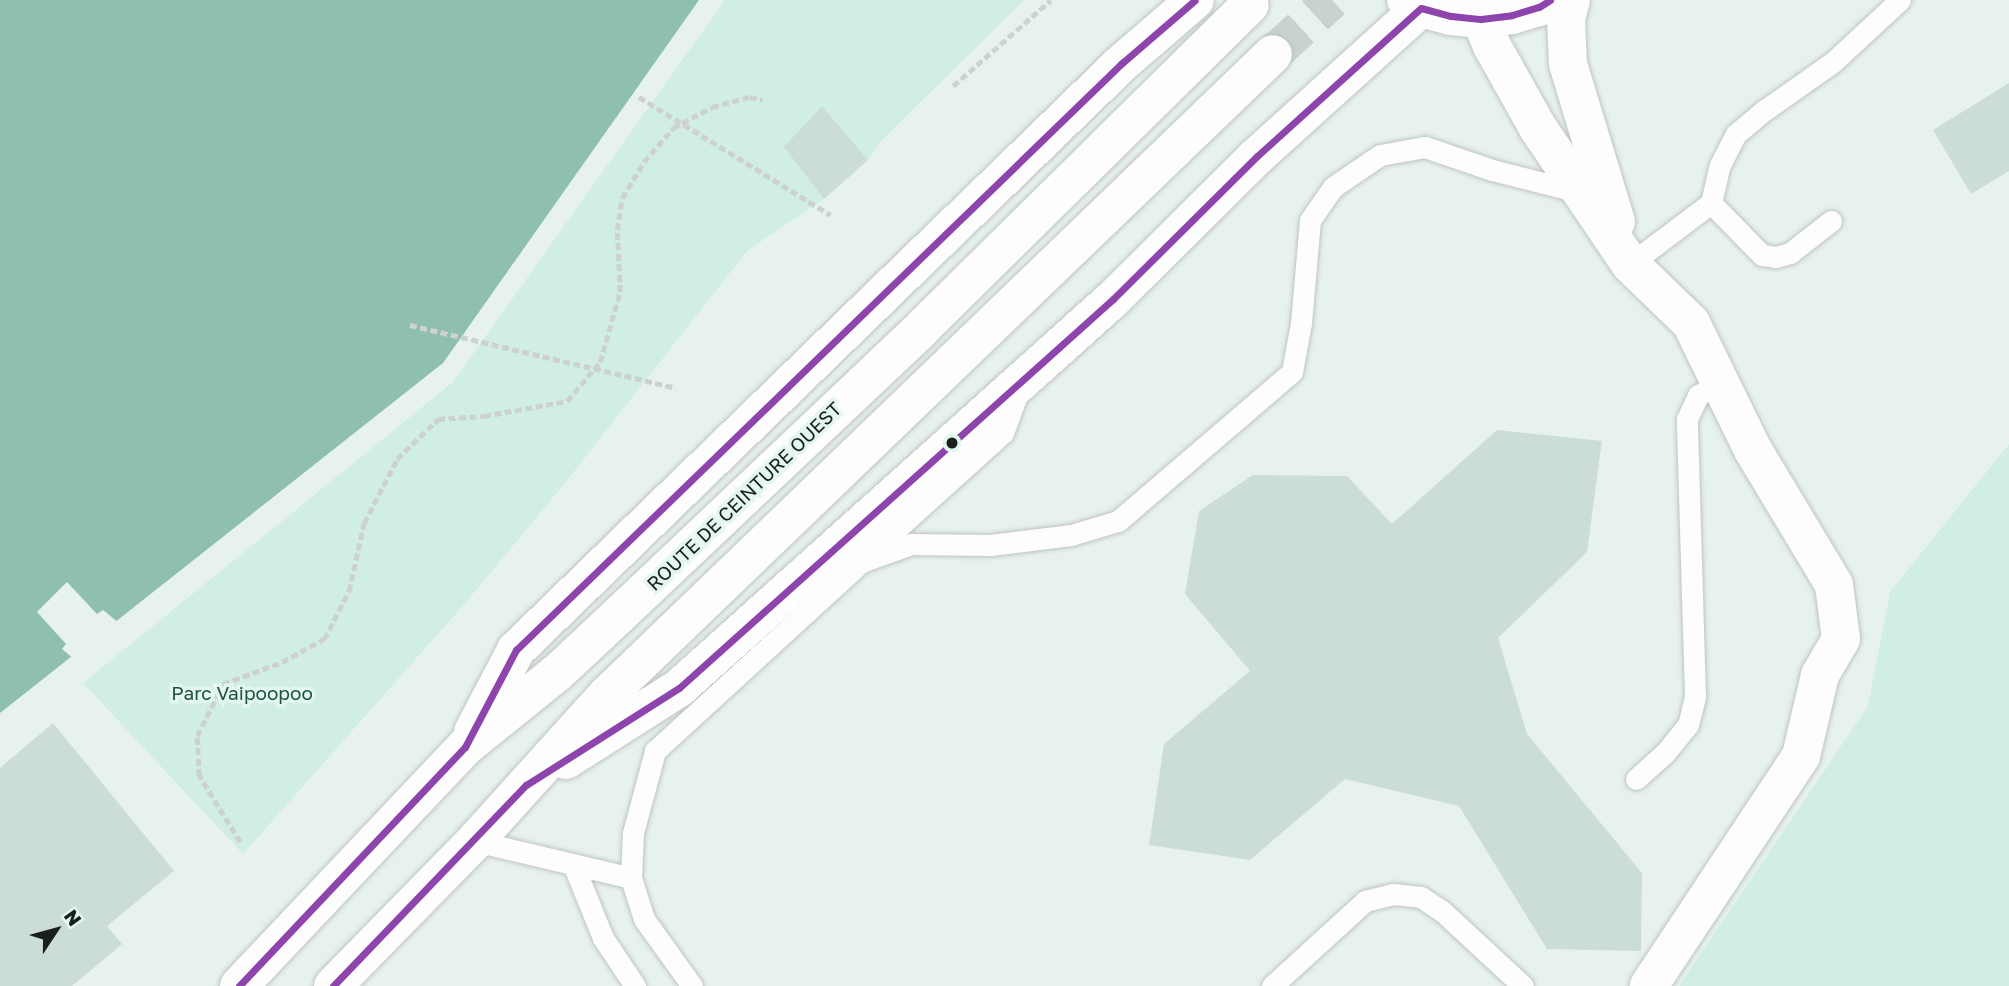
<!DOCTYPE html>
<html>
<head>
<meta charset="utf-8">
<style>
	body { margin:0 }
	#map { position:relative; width:2009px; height:986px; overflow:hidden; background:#e8f2ed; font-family:"Golos Text",sans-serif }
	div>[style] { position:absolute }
	.green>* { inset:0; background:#d0eee1 }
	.water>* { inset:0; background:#8fc0ad }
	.pier>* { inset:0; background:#e8f2ed }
	.building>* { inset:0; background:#ccddd6 }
	.primary-tunnel>* { height:38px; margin-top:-19px; transform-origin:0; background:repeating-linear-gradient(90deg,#c9d2ce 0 38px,transparent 0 57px) }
	.path>* { height:4.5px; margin-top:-2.25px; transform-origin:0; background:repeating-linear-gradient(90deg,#cdd1d0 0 7px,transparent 0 10.5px) }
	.roads { filter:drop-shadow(0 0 2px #bec5c2) drop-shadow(0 0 2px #bec5c2) }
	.service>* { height:21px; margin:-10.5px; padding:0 10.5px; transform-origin:10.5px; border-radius:10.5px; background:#fcfdfc }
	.minor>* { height:38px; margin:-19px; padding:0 19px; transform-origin:19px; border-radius:19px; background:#fcfdfc }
	.secondary>* { height:38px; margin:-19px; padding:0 19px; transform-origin:19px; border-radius:19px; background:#fcfdfc }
	.primary>* { height:38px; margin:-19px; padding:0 19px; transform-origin:19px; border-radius:19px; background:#fcfdfc }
	.bus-1>* { height:7px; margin:-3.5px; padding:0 3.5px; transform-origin:3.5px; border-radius:3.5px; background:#8e44ad }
	.dots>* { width:19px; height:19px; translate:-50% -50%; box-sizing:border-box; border:4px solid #e3f7ee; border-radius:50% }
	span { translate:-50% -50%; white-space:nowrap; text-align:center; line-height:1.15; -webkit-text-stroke:7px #e3f7ee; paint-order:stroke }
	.street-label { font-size:19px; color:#181f1c }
	.park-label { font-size:19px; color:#1c5240 }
	.north { position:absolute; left:21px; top:895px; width:70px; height:70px; -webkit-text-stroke:5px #e3f7ee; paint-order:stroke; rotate:54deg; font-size:19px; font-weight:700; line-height:28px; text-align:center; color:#181f1c }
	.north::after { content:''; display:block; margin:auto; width:24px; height:32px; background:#181f1c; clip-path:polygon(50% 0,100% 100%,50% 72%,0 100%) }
</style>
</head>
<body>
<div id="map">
	<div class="green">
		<div style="clip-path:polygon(725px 0,1024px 0,880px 142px,868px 160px,824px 199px,747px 251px,565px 483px,467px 601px,243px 854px,83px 683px,453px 382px)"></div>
		<div style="clip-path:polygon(2009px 444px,2009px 986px,1679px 986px,1868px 706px,1890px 592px)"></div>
	</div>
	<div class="water">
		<div style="clip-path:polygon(0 0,699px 0,443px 363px,0 713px)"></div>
	</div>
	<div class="pier">
		<div style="clip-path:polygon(67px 582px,97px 614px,103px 610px,119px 623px,74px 659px,62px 649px,66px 644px,37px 612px)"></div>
	</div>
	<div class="building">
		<div style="clip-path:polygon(2009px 83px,2009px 171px,1971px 194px,1933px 130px)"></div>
		<div style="clip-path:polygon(822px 106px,868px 160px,824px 199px,784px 147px)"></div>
		<div style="clip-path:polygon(1497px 430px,1602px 441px,1587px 552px,1498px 638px,1527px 734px,1642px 873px,1641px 951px,1547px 949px,1459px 806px,1345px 779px,1250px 860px,1149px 845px,1164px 744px,1250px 671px,1185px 594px,1199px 511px,1253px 475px,1347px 476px,1392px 524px)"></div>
		<div style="clip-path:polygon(53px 723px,174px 871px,107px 926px,122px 944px,72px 986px,0 986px,0 768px)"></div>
	</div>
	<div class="primary-tunnel">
		<div style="left:1273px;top:54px;width:80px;rotate:-42.5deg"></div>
	</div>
	<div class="path">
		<div style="left:953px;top:86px;width:130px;rotate:-41.3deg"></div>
		<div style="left:639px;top:97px;width:225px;rotate:31.6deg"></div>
		<div style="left:410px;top:325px;width:273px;rotate:13.3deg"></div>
		<div style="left:240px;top:842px;width:78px;rotate:-121.8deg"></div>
		<div style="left:199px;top:776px;width:40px;rotate:-92.9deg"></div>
		<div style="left:197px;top:736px;width:58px;rotate:-63.4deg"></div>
		<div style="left:223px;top:684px;width:63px;rotate:-20.4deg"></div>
		<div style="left:282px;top:662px;width:48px;rotate:-28.7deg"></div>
		<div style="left:324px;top:639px;width:54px;rotate:-62.5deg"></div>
		<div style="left:349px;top:591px;width:70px;rotate:-77.6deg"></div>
		<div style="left:364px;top:523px;width:72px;rotate:-62.7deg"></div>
		<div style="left:397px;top:459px;width:57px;rotate:-44.3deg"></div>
		<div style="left:438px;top:419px;width:46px;rotate:-3.7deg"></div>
		<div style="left:484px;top:416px;width:84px;rotate:-10.2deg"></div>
		<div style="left:567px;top:401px;width:51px;rotate:-49.8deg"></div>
		<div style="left:600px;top:362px;width:73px;rotate:-74.1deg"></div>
		<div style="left:620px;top:292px;width:62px;rotate:-92.8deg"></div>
		<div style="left:617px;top:230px;width:32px;rotate:-81deg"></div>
		<div style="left:622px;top:198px;width:42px;rotate:-58.6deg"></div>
		<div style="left:644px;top:162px;width:45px;rotate:-49.5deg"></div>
		<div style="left:673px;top:128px;width:44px;rotate:-28.3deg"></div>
		<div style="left:712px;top:107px;width:39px;rotate:-15deg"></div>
		<div style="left:750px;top:97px;width:13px;rotate:13deg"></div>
	</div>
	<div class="roads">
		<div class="service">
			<div style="left:1711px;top:203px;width:73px;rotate:45.6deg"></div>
			<div style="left:1762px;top:255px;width:14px;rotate:8deg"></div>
			<div style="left:1776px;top:257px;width:15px;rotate:-16deg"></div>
			<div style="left:1790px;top:253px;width:52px;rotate:-38deg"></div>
			<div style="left:1630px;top:264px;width:101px;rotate:-37deg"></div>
			<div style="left:1711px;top:203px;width:39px;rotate:-77deg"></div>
			<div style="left:1720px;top:165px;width:35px;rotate:-63deg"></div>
			<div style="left:1736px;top:134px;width:38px;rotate:-40deg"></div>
			<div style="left:1765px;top:110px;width:83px;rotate:-35.2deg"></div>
			<div style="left:1833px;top:62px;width:91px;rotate:-42.8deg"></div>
			<div style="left:870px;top:553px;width:179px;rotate:-42.1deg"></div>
			<div style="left:1003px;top:433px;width:40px;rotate:-69.8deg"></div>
			<div style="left:1636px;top:779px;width:39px;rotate:-42deg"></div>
			<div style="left:1665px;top:753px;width:36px;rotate:-51deg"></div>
			<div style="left:1688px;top:725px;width:30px;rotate:-76deg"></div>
			<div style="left:1695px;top:696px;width:277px;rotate:-91.7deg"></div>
			<div style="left:1687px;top:419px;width:26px;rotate:-65deg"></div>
			<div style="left:1698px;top:395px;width:25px;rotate:-27deg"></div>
			<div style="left:475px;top:841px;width:160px;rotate:13.3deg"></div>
			<div style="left:573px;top:864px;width:80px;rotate:67.9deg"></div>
			<div style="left:603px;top:938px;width:58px;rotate:56.3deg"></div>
			<div style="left:692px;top:986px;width:82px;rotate:-125.6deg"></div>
			<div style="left:644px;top:919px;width:43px;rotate:-107.6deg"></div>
			<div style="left:631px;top:878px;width:45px;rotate:-87.5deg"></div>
			<div style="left:633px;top:833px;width:85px;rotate:-75deg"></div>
			<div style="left:655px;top:751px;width:280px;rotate:-42.5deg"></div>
			<div style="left:861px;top:562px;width:53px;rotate:-19.8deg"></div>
			<div style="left:911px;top:544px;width:79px;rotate:0.7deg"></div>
			<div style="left:990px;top:545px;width:82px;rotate:-7deg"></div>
			<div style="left:1071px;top:535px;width:49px;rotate:-16.6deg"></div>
			<div style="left:1118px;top:521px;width:229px;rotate:-40.6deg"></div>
			<div style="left:1292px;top:372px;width:50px;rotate:-79.6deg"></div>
			<div style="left:1301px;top:323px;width:103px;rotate:-85deg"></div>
			<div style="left:1310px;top:220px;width:40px;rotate:-55.1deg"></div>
			<div style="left:1333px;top:187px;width:57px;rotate:-34.2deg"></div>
			<div style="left:1380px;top:155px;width:46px;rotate:-10.1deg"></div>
			<div style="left:1425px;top:147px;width:71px;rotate:18.9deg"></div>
			<div style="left:1492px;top:170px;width:90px;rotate:14.2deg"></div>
			<div style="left:1272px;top:986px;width:126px;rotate:-42.4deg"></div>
			<div style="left:1365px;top:901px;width:29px;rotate:-14deg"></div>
			<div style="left:1393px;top:894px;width:28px;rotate:6deg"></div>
			<div style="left:1421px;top:897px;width:25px;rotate:34deg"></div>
			<div style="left:1442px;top:911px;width:110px;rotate:42.8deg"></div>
		</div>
		<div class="minor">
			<div style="left:1571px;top:0;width:20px;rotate:105deg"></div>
			<div style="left:1566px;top:19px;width:45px;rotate:87.5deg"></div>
			<div style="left:1568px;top:64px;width:165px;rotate:73.1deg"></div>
			<div style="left:1481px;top:19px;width:29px;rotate:68deg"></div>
			<div style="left:1492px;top:46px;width:94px;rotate:60.7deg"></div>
			<div style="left:1538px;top:128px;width:164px;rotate:55.9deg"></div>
			<div style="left:1630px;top:264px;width:85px;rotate:44deg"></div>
			<div style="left:1691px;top:323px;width:141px;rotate:64deg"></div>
			<div style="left:1753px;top:450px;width:157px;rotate:59deg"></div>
			<div style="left:1834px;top:585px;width:54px;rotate:82.6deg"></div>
			<div style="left:1841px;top:639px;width:42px;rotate:120.3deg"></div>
			<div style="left:1820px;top:675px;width:83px;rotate:103.2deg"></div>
			<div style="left:1801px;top:756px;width:276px;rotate:123.5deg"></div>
		</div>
		<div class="secondary">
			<div style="left:1406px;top:0;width:17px;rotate:28deg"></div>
			<div style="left:1421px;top:8px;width:31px;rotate:15deg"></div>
			<div style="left:1451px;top:16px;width:30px;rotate:6deg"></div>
			<div style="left:1481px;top:19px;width:31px;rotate:-7deg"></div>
			<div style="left:1512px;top:15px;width:28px;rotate:-17deg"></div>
			<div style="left:1539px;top:7px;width:13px;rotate:-32deg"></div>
		</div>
		<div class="primary">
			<div style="left:473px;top:732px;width:93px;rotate:-62.3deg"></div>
			<div style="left:516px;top:650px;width:844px;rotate:-44.09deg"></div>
			<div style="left:1122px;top:63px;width:96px;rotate:-40.8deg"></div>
			<div style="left:566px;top:760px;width:134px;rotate:-32.5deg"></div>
			<div style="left:679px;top:688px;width:583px;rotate:-41.87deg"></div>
			<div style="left:1113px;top:299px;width:202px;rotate:-44.8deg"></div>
			<div style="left:1256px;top:157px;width:222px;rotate:-42.1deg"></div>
			<div style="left:239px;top:986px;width:329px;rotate:-46.6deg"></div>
			<div style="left:465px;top:747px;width:119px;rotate:-38.9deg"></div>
			<div style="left:558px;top:672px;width:83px;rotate:-43.1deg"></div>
			<div style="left:619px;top:615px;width:417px;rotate:-43.4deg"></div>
			<div style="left:922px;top:328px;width:460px;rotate:-44.6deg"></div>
			<div style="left:333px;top:986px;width:203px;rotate:-45.6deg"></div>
			<div style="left:475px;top:841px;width:197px;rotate:-47.9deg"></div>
			<div style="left:607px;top:695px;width:924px;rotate:-43.9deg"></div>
		</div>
	</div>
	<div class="bus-1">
		<div style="left:239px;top:986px;width:329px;rotate:-46.6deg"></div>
		<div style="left:465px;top:747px;width:110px;rotate:-62.3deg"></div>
		<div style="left:516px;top:650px;width:844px;rotate:-44.09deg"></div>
		<div style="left:1122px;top:63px;width:96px;rotate:-40.8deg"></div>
		<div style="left:333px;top:986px;width:279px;rotate:-46.2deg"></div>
		<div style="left:526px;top:785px;width:181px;rotate:-32.4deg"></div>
		<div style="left:679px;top:688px;width:583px;rotate:-41.87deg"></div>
		<div style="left:1113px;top:299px;width:202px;rotate:-44.8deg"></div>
		<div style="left:1256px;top:157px;width:222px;rotate:-42.1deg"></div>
		<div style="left:1421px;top:8px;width:31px;rotate:15deg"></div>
		<div style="left:1451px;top:16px;width:30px;rotate:6deg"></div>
		<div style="left:1481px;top:19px;width:31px;rotate:-7deg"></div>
		<div style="left:1512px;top:15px;width:28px;rotate:-17deg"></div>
		<div style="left:1539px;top:7px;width:13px;rotate:-32deg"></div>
	</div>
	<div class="dots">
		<div style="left:952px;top:443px;background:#181f1c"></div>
	</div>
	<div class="street-label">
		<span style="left:744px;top:496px;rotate:-44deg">ROUTE DE CEINTURE OUEST</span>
	</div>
	<div class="park-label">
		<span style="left:242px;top:693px">Parc Vaipoopoo</span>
	</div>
	<div class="north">N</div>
</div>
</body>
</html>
